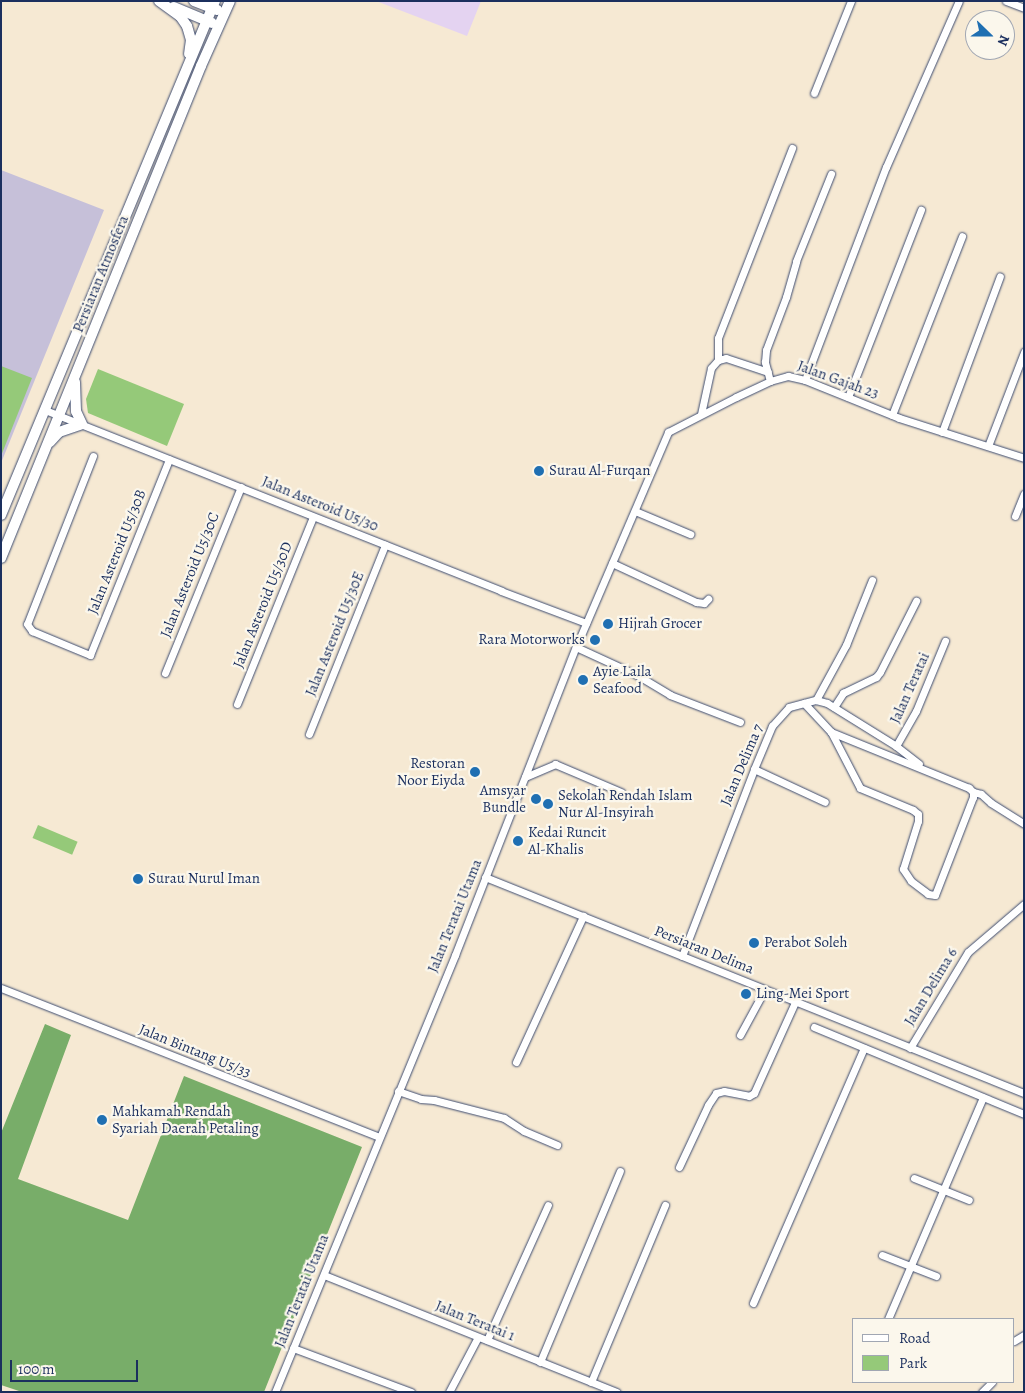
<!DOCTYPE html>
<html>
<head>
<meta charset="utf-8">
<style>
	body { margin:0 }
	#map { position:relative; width:1025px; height:1393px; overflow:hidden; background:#f6e9d3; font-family:Alegreya,serif }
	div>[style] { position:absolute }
	.built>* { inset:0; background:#e4d3f1 }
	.industrial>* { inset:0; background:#c6c0d9 }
	.green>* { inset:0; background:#95c979; transform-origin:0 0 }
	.forest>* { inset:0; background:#78ad69 }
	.roads { filter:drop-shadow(0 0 1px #3c4b70) drop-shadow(0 0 1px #3c4b70) }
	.street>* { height:7px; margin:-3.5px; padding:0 3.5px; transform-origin:3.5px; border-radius:3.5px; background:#fff }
	.secondary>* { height:10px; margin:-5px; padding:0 5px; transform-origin:5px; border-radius:5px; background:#fff }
	.dots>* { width:14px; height:14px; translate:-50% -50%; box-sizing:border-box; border:2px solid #fbf7ec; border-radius:50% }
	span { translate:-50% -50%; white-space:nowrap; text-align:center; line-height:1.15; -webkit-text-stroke:4.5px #fbf7ec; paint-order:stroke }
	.street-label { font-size:15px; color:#1b2f5e }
	.poi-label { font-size:15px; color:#1b2f5e }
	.left { translate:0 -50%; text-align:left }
	.right { translate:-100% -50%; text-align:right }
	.frame { position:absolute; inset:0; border:2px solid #1b2f5e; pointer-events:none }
	.legend { position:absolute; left:852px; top:1318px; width:162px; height:65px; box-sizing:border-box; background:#fbf7ec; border:1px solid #a1a7b3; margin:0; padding:6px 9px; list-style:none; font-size:15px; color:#1b2f5e }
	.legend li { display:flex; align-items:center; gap:10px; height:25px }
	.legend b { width:25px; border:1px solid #a1a7b3 }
	.north { position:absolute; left:965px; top:10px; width:50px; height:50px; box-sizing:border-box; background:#fbf7ec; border:1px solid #a1a7b3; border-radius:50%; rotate:112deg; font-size:14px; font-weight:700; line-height:20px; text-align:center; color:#1b2f5e }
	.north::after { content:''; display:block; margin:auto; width:18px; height:22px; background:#1f6fb2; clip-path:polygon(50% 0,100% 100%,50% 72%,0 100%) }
	.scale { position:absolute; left:10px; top:1360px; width:128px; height:22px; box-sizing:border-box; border:2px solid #1b2f5e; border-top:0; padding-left:6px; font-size:15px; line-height:18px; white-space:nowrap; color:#1b2f5e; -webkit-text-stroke:4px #fbf7ec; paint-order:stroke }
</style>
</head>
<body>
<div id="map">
	<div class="built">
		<div style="clip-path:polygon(376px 1px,481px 1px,467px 36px)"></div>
	</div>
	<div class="industrial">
		<div style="clip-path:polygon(1px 170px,104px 210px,1px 463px)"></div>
	</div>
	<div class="green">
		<div style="clip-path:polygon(1px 366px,32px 378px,1px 456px)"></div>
		<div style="clip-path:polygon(98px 369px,184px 404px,167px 446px,88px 413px,86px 399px)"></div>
		<div style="left:38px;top:825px;width:43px;height:14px;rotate:23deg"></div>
	</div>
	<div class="forest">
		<div style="clip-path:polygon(45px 1024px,71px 1035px,18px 1179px,128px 1220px,184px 1076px,362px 1147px,264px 1392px,22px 1392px,1px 1385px,1px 1133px)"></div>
	</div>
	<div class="roads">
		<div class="street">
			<div style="left:1006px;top:1px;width:19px;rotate:21deg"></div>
			<div style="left:814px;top:93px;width:99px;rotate:-68.1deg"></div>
			<div style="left:718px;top:360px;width:22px;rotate:-90deg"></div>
			<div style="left:718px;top:338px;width:204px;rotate:-68.7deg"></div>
			<div style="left:805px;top:380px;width:228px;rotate:-69.2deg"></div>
			<div style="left:886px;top:167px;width:181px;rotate:-66.3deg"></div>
			<div style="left:770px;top:381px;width:20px;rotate:-105deg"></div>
			<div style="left:765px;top:362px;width:12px;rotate:-85deg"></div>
			<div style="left:766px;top:350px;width:57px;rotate:-69.3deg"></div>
			<div style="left:786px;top:297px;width:37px;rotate:-74deg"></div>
			<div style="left:796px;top:261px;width:94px;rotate:-68.1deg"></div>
			<div style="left:848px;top:397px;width:201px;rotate:-68.7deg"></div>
			<div style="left:45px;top:410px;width:491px;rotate:21.6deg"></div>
			<div style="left:501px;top:591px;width:91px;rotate:20.6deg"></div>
			<div style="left:701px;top:414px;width:47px;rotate:-77.7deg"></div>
			<div style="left:711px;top:368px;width:11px;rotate:-49deg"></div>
			<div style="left:718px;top:360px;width:8px;rotate:-14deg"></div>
			<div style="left:726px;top:358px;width:44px;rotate:18.4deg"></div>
			<div style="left:892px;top:415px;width:192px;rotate:-68.6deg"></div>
			<div style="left:942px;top:432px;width:166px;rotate:-69.6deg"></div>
			<div style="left:988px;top:446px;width:101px;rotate:-69deg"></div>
			<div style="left:93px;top:456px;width:180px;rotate:111.4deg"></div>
			<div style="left:27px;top:624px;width:9px;rotate:54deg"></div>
			<div style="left:32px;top:631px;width:63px;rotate:22.5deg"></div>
			<div style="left:90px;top:655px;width:211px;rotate:-68deg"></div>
			<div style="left:635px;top:511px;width:60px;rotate:22.7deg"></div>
			<div style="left:1015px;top:516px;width:24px;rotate:-68deg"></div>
			<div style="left:612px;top:563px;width:93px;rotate:24.9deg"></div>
			<div style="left:696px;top:602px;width:8px;rotate:7deg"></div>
			<div style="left:704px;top:603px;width:6px;rotate:-45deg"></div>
			<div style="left:576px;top:647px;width:67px;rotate:24.7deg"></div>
			<div style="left:637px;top:675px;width:39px;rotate:31deg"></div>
			<div style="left:670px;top:695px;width:75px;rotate:21.1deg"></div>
			<div style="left:165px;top:673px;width:201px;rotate:-67.8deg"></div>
			<div style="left:816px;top:700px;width:63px;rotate:-61.4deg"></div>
			<div style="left:846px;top:645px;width:70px;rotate:-68.2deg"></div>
			<div style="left:804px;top:703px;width:40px;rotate:47deg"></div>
			<div style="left:831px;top:732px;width:63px;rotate:62.6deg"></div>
			<div style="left:860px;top:788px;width:57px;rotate:22.5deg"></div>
			<div style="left:913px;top:810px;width:6px;rotate:39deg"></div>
			<div style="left:918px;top:814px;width:7px;rotate:90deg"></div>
			<div style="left:918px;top:821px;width:50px;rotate:107.4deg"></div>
			<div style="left:903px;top:869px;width:14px;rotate:56deg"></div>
			<div style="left:911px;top:881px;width:21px;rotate:37deg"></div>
			<div style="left:928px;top:894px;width:7px;rotate:8deg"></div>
			<div style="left:935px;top:895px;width:105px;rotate:-68.8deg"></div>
			<div style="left:973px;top:797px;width:5px;rotate:-90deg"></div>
			<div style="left:973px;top:792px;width:6px;rotate:-135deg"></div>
			<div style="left:969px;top:788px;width:149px;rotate:-157.9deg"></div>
			<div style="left:237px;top:704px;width:202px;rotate:-67.9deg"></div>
			<div style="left:834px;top:707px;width:17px;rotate:-57deg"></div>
			<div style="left:843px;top:693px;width:37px;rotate:-26deg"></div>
			<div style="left:876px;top:677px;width:6px;rotate:-51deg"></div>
			<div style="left:880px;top:672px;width:80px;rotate:-63.1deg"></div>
			<div style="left:309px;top:734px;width:204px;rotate:-68.1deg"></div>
			<div style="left:896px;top:746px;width:40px;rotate:-60.3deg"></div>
			<div style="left:916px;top:711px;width:76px;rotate:-67.5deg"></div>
			<div style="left:754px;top:769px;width:78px;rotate:24.9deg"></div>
			<div style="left:525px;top:777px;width:33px;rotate:-23deg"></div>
			<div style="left:555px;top:764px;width:72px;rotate:23deg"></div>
			<div style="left:973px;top:792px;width:8px;rotate:14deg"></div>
			<div style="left:981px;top:794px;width:13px;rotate:42deg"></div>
			<div style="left:991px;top:803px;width:39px;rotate:32deg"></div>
			<div style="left:485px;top:877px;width:581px;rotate:21.84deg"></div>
			<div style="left:682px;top:956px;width:200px;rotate:-68.9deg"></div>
			<div style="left:754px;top:769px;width:47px;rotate:-67.3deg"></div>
			<div style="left:772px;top:726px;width:25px;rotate:-48deg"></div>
			<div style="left:789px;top:707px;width:28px;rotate:-15deg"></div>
			<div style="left:816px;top:700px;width:11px;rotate:15deg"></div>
			<div style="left:827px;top:703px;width:81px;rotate:31.9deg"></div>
			<div style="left:896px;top:746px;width:29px;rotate:38deg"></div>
			<div style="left:1px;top:988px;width:406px;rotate:21.5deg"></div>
			<div style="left:814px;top:1027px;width:227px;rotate:22.5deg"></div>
			<div style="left:740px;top:1035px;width:52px;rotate:-61.5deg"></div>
			<div style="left:910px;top:1048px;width:112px;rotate:-58.9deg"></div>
			<div style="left:968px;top:952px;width:74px;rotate:-40.6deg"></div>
			<div style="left:516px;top:1062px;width:161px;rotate:-65.3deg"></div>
			<div style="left:398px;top:1091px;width:24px;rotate:19deg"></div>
			<div style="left:421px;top:1099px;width:13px;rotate:4deg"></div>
			<div style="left:434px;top:1100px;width:72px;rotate:14.4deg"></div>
			<div style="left:504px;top:1118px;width:24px;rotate:33deg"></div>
			<div style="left:524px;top:1131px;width:36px;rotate:23deg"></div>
			<div style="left:679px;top:1167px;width:68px;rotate:-64.9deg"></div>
			<div style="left:708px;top:1105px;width:14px;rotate:-56deg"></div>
			<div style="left:716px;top:1093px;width:8px;rotate:-14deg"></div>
			<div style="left:724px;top:1091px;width:25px;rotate:11deg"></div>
			<div style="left:749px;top:1096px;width:6px;rotate:-31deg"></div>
			<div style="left:754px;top:1093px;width:100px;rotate:-65.7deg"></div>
			<div style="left:914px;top:1178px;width:59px;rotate:21.8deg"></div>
			<div style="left:882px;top:1255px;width:58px;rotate:21.3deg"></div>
			<div style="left:324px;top:1275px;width:315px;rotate:21.8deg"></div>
			<div style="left:753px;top:1303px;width:278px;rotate:-66.5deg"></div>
			<div style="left:888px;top:1319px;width:241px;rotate:-66.8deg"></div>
			<div style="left:487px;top:1340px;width:148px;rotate:-65.7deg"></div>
			<div style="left:1014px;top:1341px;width:12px;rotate:-31deg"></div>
			<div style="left:293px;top:1348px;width:126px;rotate:20.4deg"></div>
			<div style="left:540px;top:1362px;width:207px;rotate:-67.3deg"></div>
			<div style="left:591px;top:1382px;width:192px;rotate:-67.3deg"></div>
			<div style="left:275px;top:1392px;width:473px;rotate:-67.6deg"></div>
			<div style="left:455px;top:955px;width:331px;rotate:-68.6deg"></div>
			<div style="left:576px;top:647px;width:234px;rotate:-66.8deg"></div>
			<div style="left:668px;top:432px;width:76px;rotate:-27.2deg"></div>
			<div style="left:736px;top:397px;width:38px;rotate:-25deg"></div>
			<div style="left:770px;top:381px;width:19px;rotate:-16deg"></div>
			<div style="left:788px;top:376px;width:17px;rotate:13deg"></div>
			<div style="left:805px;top:380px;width:101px;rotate:22deg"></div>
			<div style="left:899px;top:418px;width:131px;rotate:17.7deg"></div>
			<div style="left:449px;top:1392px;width:62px;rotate:-62.2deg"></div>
			<div style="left:982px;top:1392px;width:14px;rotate:-45deg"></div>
		</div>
		<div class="secondary">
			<div style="left:159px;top:1px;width:26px;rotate:36deg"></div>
			<div style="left:180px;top:16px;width:12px;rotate:55deg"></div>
			<div style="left:187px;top:26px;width:15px;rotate:74deg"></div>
			<div style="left:191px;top:40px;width:14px;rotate:98deg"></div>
			<div style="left:194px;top:1px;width:25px;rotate:21deg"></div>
			<div style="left:174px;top:7px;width:41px;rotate:22.8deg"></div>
			<div style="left:50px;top:442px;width:13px;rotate:-48deg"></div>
			<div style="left:59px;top:432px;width:24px;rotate:-19deg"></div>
			<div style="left:82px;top:424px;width:14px;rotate:-115deg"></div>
			<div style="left:76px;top:411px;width:29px;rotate:-92deg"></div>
			<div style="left:1px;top:515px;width:557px;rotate:-67.4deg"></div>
			<div style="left:1px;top:558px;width:531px;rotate:-67.88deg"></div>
			<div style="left:201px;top:66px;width:71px;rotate:-66deg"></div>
		</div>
	</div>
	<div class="dots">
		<div style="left:539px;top:471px;background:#1f6fb2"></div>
		<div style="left:608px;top:624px;background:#1f6fb2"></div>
		<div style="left:595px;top:640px;background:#1f6fb2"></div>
		<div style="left:583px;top:680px;background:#1f6fb2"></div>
		<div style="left:475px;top:772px;background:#1f6fb2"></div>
		<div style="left:536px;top:799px;background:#1f6fb2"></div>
		<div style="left:548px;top:804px;background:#1f6fb2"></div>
		<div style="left:518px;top:841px;background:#1f6fb2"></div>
		<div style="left:138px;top:879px;background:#1f6fb2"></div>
		<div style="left:754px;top:943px;background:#1f6fb2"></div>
		<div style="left:746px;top:994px;background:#1f6fb2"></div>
		<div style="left:102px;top:1120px;background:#1f6fb2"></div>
	</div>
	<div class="street-label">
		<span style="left:101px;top:274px;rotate:-68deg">Persiaran Atmosfera</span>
		<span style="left:838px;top:380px;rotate:20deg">Jalan Gajah 23</span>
		<span style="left:320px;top:504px;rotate:22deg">Jalan Asteroid U5/30</span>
		<span style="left:117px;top:552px;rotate:-68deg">Jalan Asteroid U5/30B</span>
		<span style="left:190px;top:575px;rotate:-68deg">Jalan Asteroid U5/30C</span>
		<span style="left:263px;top:605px;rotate:-68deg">Jalan Asteroid U5/30D</span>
		<span style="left:335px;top:634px;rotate:-68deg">Jalan Asteroid U5/30E</span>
		<span style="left:910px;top:688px;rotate:-66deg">Jalan Teratai</span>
		<span style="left:742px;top:765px;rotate:-67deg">Jalan Delima 7</span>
		<span style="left:455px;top:916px;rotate:-68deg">Jalan Teratai Utama</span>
		<span style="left:704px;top:950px;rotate:22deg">Persiaran Delima</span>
		<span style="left:931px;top:987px;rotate:-59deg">Jalan Delima 6</span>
		<span style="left:195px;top:1051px;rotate:22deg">Jalan Bintang U5/33</span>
		<span style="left:302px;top:1291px;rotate:-68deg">Jalan Teratai Utama</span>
		<span style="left:475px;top:1321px;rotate:22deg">Jalan Teratai 1</span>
	</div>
	<div class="poi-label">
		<span class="left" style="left:549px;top:471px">Surau Al-Furqan</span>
		<span class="left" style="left:618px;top:624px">Hijrah Grocer</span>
		<span class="right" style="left:585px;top:640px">Rara Motorworks</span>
		<span class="left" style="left:593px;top:680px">Ayie Laila<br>Seafood</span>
		<span class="right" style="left:465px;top:772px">Restoran<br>Noor Eiyda</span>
		<span class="right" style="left:526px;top:799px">Amsyar<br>Bundle</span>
		<span class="left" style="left:558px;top:804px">Sekolah Rendah Islam<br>Nur Al-Insyirah</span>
		<span class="left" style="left:528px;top:841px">Kedai Runcit<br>Al-Khalis</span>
		<span class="left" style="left:148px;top:879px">Surau Nurul Iman</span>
		<span class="left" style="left:764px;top:943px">Perabot Soleh</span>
		<span class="left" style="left:756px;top:994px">Ling-Mei Sport</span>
		<span class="left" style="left:112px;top:1120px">Mahkamah Rendah<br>Syariah Daerah Petaling</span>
	</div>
	<div class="frame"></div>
	<ul class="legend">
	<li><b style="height:6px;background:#fff"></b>Road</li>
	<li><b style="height:14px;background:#95c979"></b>Park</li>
	</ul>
	<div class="north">N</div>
	<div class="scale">100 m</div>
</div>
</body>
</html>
